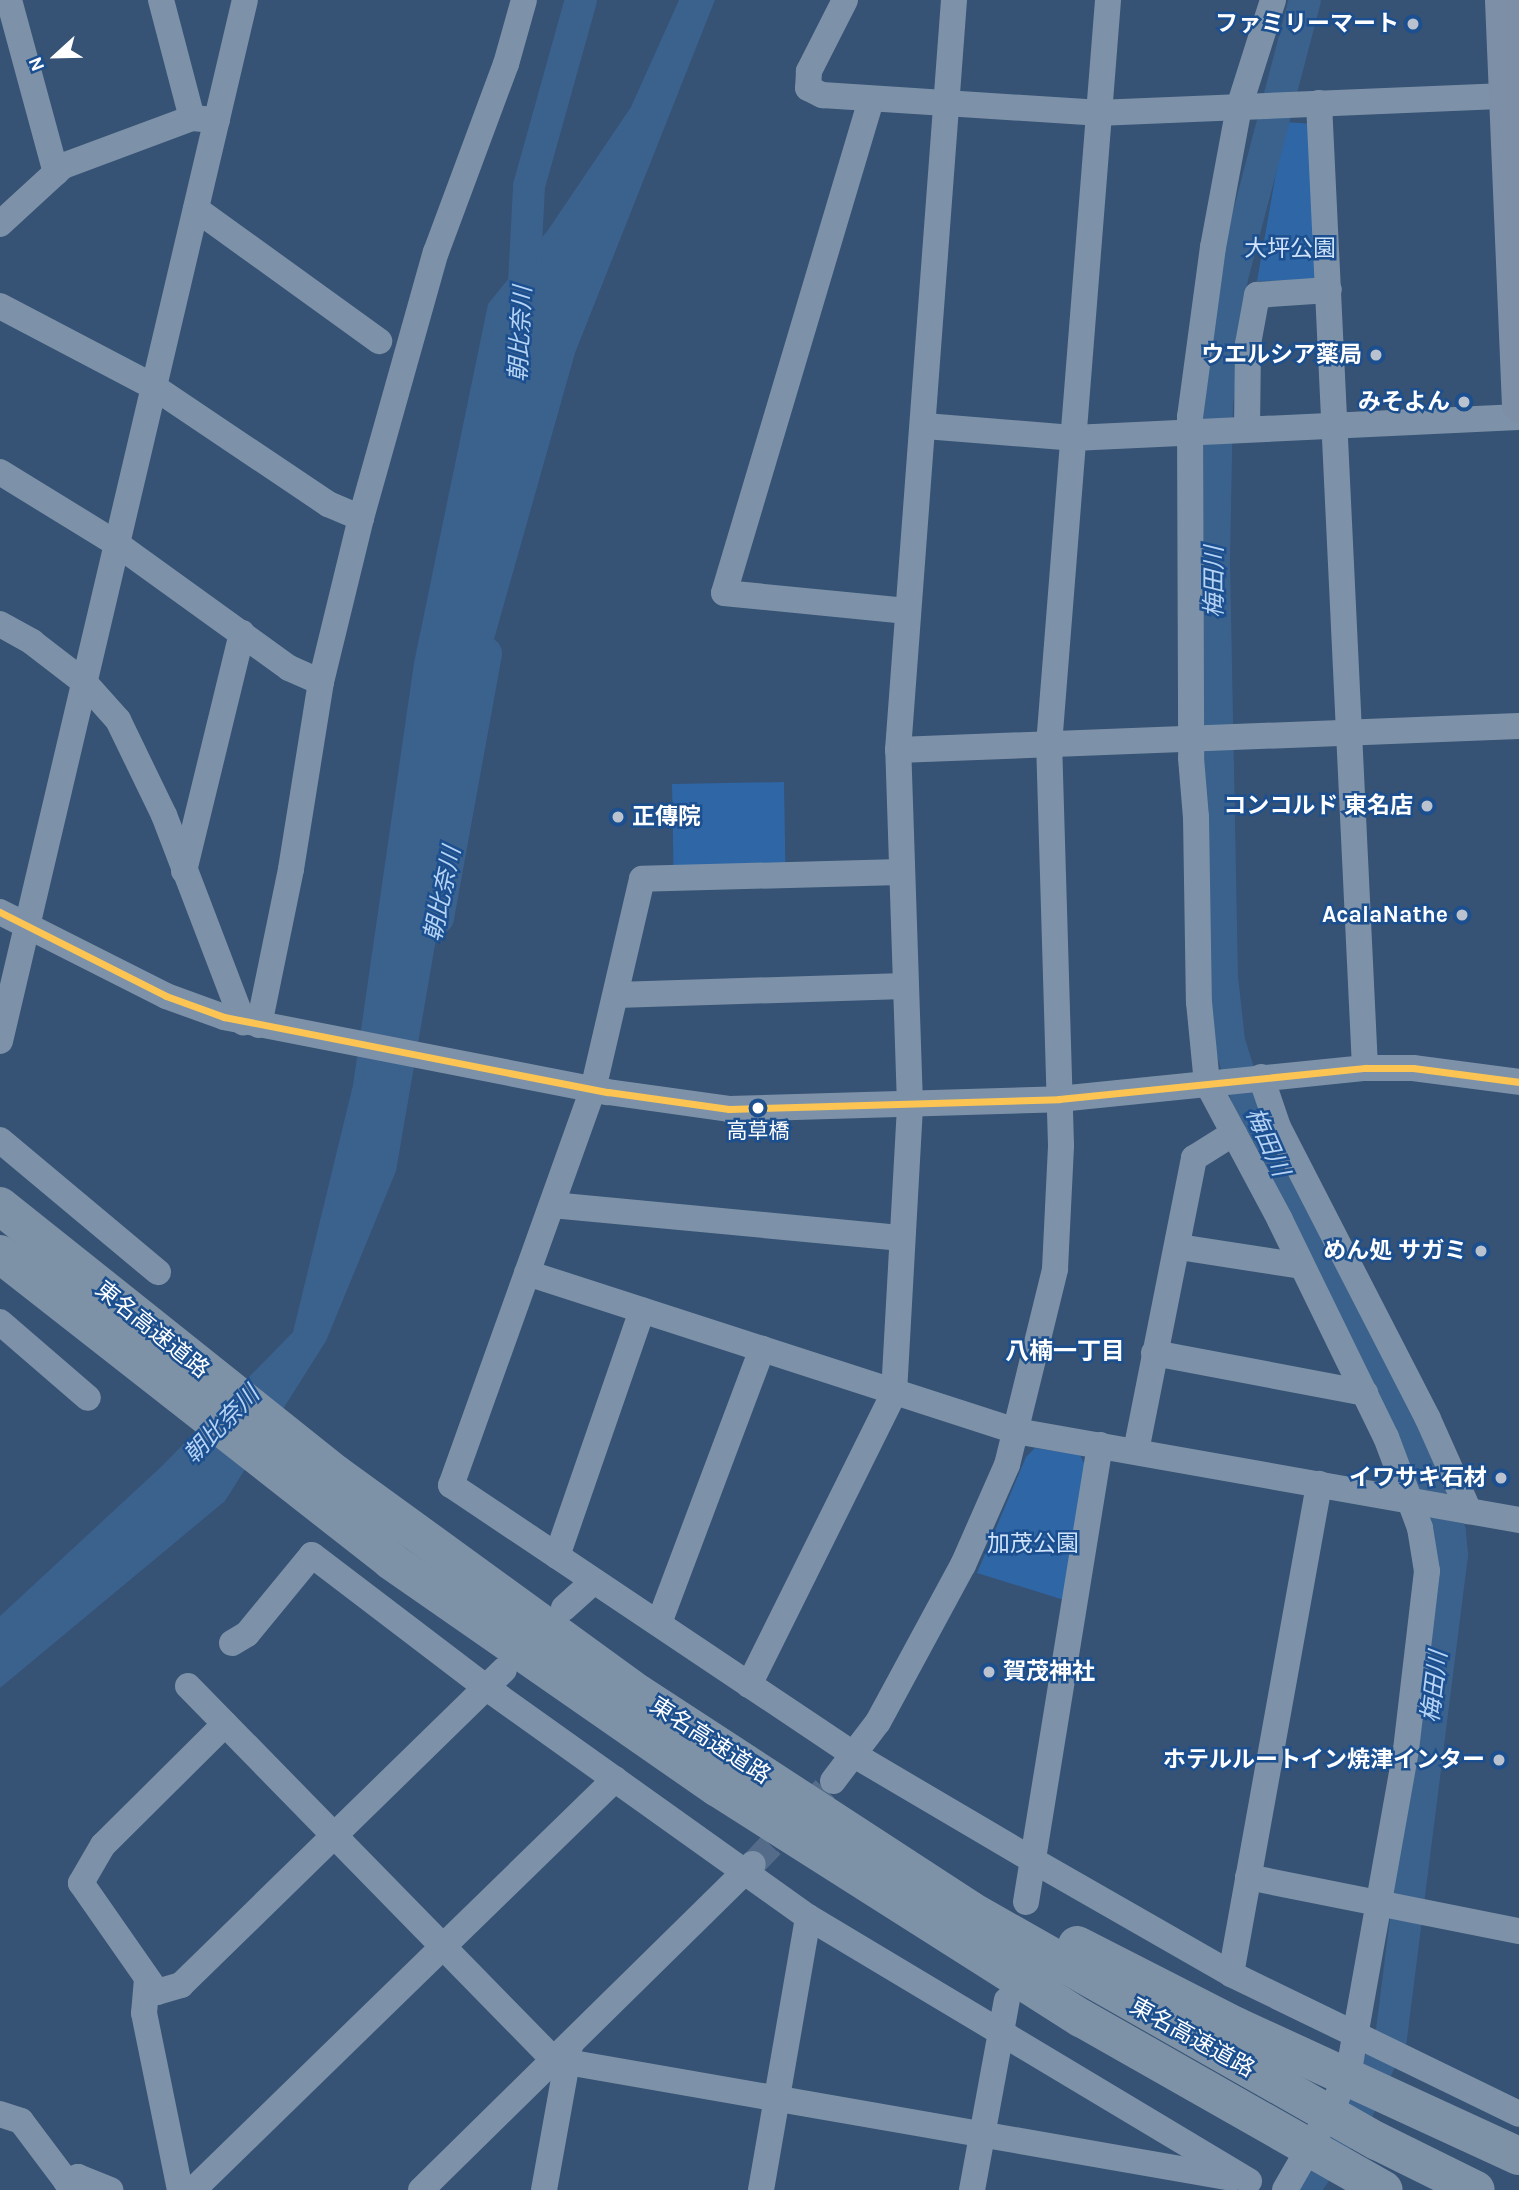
<!DOCTYPE html>
<html>
<head>
<meta charset="utf-8">
<style>
	body { margin:0 }
	#map { position:relative; width:1519px; height:2190px; overflow:hidden; background:#365274; font-family:Karla,"Noto Sans JP",sans-serif }
	div>[style] { position:absolute }
	.green>* { inset:0; background:#2f66a5; transform-origin:0 0 }
	.water>* { inset:0; background:#3b618d }
	.river>* { height:32px; margin:-16px; padding:0 16px; transform-origin:16px; border-radius:16px; background:#3b618d }
	.minor-tunnel>* { height:26px; margin-top:-13px; transform-origin:0; background:repeating-linear-gradient(90deg,#546c89 0 26px,transparent 0 39px) }
	.minor>* { height:26px; margin:-13px; padding:0 13px; transform-origin:13px; border-radius:13px; background:#7d92a8 }
	.major>* { height:35px; margin:-17.5px; padding:0 17.5px; transform-origin:17.5px; border-radius:17.5px; background:#7d8ea7 }
	.highway>* { height:38px; margin:-19px; padding:0 19px; transform-origin:19px; border-radius:19px; background:#7e92a7 }
	.bus-1>* { height:7px; margin:-3.5px; padding:0 3.5px; transform-origin:3.5px; border-radius:3.5px; background:#fcc553 }
	.dots>* { width:19px; height:19px; translate:-50% -50%; box-sizing:border-box; border:4px solid #1b4f8f; border-radius:50% }
	span { translate:-50% -50%; white-space:nowrap; text-align:center; line-height:1.15; -webkit-text-stroke:5px #1b4f8f; paint-order:stroke }
	.bus-label { font-size:21px; color:#fff }
	.poi-label { font-size:23px; color:#fff; font-weight:700 }
	.right { translate:-100% -50%; text-align:right }
	.left { translate:0 -50%; text-align:left }
	.park-label { font-size:23px; color:#cfe3fa }
	.street-label { font-size:23px; color:#fff }
	.water-label { font-size:24px; color:#b5d3f5; font-style:italic }
	.neighbourhood-label { font-size:24px; color:#fff; font-weight:700 }
	.north { position:absolute; left:21px; top:21px; width:70px; height:70px; -webkit-text-stroke:5px #1b4f8f; paint-order:stroke; rotate:248deg; font-size:19px; font-weight:700; line-height:28px; text-align:center; color:#fff }
	.north::after { content:''; display:block; margin:auto; width:24px; height:32px; background:#fff; clip-path:polygon(50% 0,100% 100%,50% 72%,0 100%) }
</style>
</head>
<body>
<div id="map">
	<div class="green">
		<div style="clip-path:polygon(1285px 122px,1314px 124px,1318px 275px,1311px 280px,1257px 281px)"></div>
		<div style="left:784px;top:782px;width:83px;height:112px;rotate:89deg"></div>
		<div style="clip-path:polygon(1035px 1448px,1080px 1455px,1087px 1469px,1064px 1600px,977px 1573px,1026px 1457px)"></div>
	</div>
	<div class="water">
		<div style="clip-path:polygon(679px 0,715px 0,575px 353px,478px 696px,396px 1171px,326px 1341px,225px 1501px,0 1688px,0 1616px,162px 1466px,293px 1332px,353px 1085px,414px 663px,488px 304px,548px 230px,631px 107px)"></div>
	</div>
	<div class="river">
		<div style="left:523px;top:302px;width:116px;rotate:-87deg"></div>
		<div style="left:529px;top:186px;width:193px;rotate:-74.4deg"></div>
		<div style="left:438px;top:918px;width:269px;rotate:-79.7deg"></div>
		<div style="left:1303px;top:2190px;width:88px;rotate:-54.7deg"></div>
		<div style="left:1354px;top:2118px;width:88px;rotate:-65.2deg"></div>
		<div style="left:1391px;top:2038px;width:487px;rotate:-82.8deg"></div>
		<div style="left:1452px;top:1555px;width:23px;rotate:-95deg"></div>
		<div style="left:1450px;top:1532px;width:89px;rotate:-111.7deg"></div>
		<div style="left:1417px;top:1449px;width:358px;rotate:-116.6deg"></div>
		<div style="left:1257px;top:1129px;width:92px;rotate:-107.7deg"></div>
		<div style="left:1229px;top:1041px;width:64px;rotate:-96.2deg"></div>
		<div style="left:1222px;top:977px;width:416px;rotate:-91.1deg"></div>
		<div style="left:1214px;top:561px;width:156px;rotate:-88.9deg"></div>
		<div style="left:1217px;top:405px;width:128px;rotate:-83.3deg"></div>
		<div style="left:1232px;top:278px;width:287px;rotate:-75.3deg"></div>
	</div>
	<div class="minor-tunnel">
		<div style="left:753px;top:1864px;width:115px;rotate:-46.1deg"></div>
	</div>
	<div class="minor">
		<div style="left:9px;top:0;width:179px;rotate:74.8deg"></div>
		<div style="left:161px;top:0;width:122px;rotate:75.3deg"></div>
		<div style="left:845px;top:0;width:80px;rotate:116.9deg"></div>
		<div style="left:809px;top:71px;width:17px;rotate:93deg"></div>
		<div style="left:808px;top:88px;width:16px;rotate:27deg"></div>
		<div style="left:822px;top:95px;width:276px;rotate:3.7deg"></div>
		<div style="left:1097px;top:113px;width:409px;rotate:-2.4deg"></div>
		<div style="left:1273px;top:0;width:112px;rotate:107.6deg"></div>
		<div style="left:1239px;top:107px;width:142px;rotate:100.5deg"></div>
		<div style="left:1213px;top:247px;width:172px;rotate:97.7deg"></div>
		<div style="left:1190px;top:417px;width:341px;rotate:89.8deg"></div>
		<div style="left:1191px;top:758px;width:59px;rotate:85.2deg"></div>
		<div style="left:1196px;top:817px;width:185px;rotate:89.1deg"></div>
		<div style="left:1199px;top:1002px;width:81px;rotate:84.4deg"></div>
		<div style="left:1207px;top:1083px;width:155px;rotate:61.9deg"></div>
		<div style="left:1280px;top:1220px;width:242px;rotate:64deg"></div>
		<div style="left:1386px;top:1437px;width:97px;rotate:69.5deg"></div>
		<div style="left:1420px;top:1528px;width:44px;rotate:80.8deg"></div>
		<div style="left:1427px;top:1571px;width:180px;rotate:96.7deg"></div>
		<div style="left:1406px;top:1750px;width:319px;rotate:100.1deg"></div>
		<div style="left:1350px;top:2064px;width:44px;rotate:111.3deg"></div>
		<div style="left:1334px;top:2105px;width:98px;rotate:120deg"></div>
		<div style="left:871px;top:100px;width:514px;rotate:106.6deg"></div>
		<div style="left:724px;top:593px;width:184px;rotate:5.6deg"></div>
		<div style="left:1319px;top:103px;width:966px;rotate:87.27deg"></div>
		<div style="left:196px;top:209px;width:226px;rotate:35.8deg"></div>
		<div style="left:0;top:224px;width:86px;rotate:-42.6deg"></div>
		<div style="left:63px;top:166px;width:138px;rotate:-20.4deg"></div>
		<div style="left:192px;top:118px;width:25px;rotate:5deg"></div>
		<div style="left:0;top:306px;width:174px;rotate:27.7deg"></div>
		<div style="left:154px;top:387px;width:210px;rotate:33.9deg"></div>
		<div style="left:328px;top:504px;width:36px;rotate:23deg"></div>
		<div style="left:925px;top:426px;width:148px;rotate:4.6deg"></div>
		<div style="left:1073px;top:438px;width:446px;rotate:-2.7deg"></div>
		<div style="left:1247px;top:429px;width:85px;rotate:-89.3deg"></div>
		<div style="left:1248px;top:344px;width:50px;rotate:-79.6deg"></div>
		<div style="left:1257px;top:295px;width:72px;rotate:-4deg"></div>
		<div style="left:0;top:472px;width:137px;rotate:31.6deg"></div>
		<div style="left:117px;top:544px;width:212px;rotate:35.8deg"></div>
		<div style="left:289px;top:668px;width:35px;rotate:24deg"></div>
		<div style="left:0;top:624px;width:37px;rotate:29deg"></div>
		<div style="left:32px;top:642px;width:66px;rotate:37.6deg"></div>
		<div style="left:84px;top:682px;width:51px;rotate:48.2deg"></div>
		<div style="left:118px;top:720px;width:106px;rotate:64.2deg"></div>
		<div style="left:164px;top:815px;width:222px;rotate:69.1deg"></div>
		<div style="left:898px;top:750px;width:621px;rotate:-2.21deg"></div>
		<div style="left:184px;top:871px;width:245px;rotate:-76.3deg"></div>
		<div style="left:901px;top:872px;width:259px;rotate:178.5deg"></div>
		<div style="left:642px;top:879px;width:216px;rotate:103.1deg"></div>
		<div style="left:593px;top:1089px;width:421px;rotate:109.7deg"></div>
		<div style="left:451px;top:1485px;width:487px;rotate:33.8deg"></div>
		<div style="left:856px;top:1756px;width:207px;rotate:30.5deg"></div>
		<div style="left:1034px;top:1861px;width:227px;rotate:29.8deg"></div>
		<div style="left:1231px;top:1974px;width:320px;rotate:25.9deg"></div>
		<div style="left:0;top:912px;width:186px;rotate:26.8deg"></div>
		<div style="left:166px;top:996px;width:62px;rotate:19.9deg"></div>
		<div style="left:224px;top:1017px;width:391px;rotate:11.1deg"></div>
		<div style="left:608px;top:1092px;width:122px;rotate:8deg"></div>
		<div style="left:729px;top:1109px;width:330px;rotate:-1.7deg"></div>
		<div style="left:1059px;top:1099px;width:308px;rotate:-5.8deg"></div>
		<div style="left:1365px;top:1068px;width:48px"></div>
		<div style="left:1413px;top:1068px;width:107px;rotate:7.5deg"></div>
		<div style="left:616px;top:995px;width:289px;rotate:-1.8deg"></div>
		<div style="left:259px;top:1025px;width:159px;rotate:-78.4deg"></div>
		<div style="left:291px;top:869px;width:189px;rotate:-80.9deg"></div>
		<div style="left:321px;top:682px;width:169px;rotate:-76.3deg"></div>
		<div style="left:361px;top:518px;width:276px;rotate:-74.3deg"></div>
		<div style="left:436px;top:252px;width:201px;rotate:-69.6deg"></div>
		<div style="left:506px;top:64px;width:66px;rotate:-74.3deg"></div>
		<div style="left:0;top:1041px;width:1069px;rotate:-76.76deg"></div>
		<div style="left:1261px;top:1077px;width:53px;rotate:71.2deg"></div>
		<div style="left:1278px;top:1127px;width:328px;rotate:62.8deg"></div>
		<div style="left:1428px;top:1419px;width:101px;rotate:66deg"></div>
		<div style="left:0;top:1140px;width:206px;rotate:39.9deg"></div>
		<div style="left:552px;top:1205px;width:349px;rotate:5.4deg"></div>
		<div style="left:1179px;top:1247px;width:124px;rotate:8.8deg"></div>
		<div style="left:527px;top:1273px;width:514px;rotate:17.91deg"></div>
		<div style="left:1016px;top:1431px;width:511px;rotate:10.03deg"></div>
		<div style="left:0;top:1322px;width:116px;rotate:40.8deg"></div>
		<div style="left:1154px;top:1353px;width:215px;rotate:10.7deg"></div>
		<div style="left:1136px;top:1451px;width:299px;rotate:-78.8deg"></div>
		<div style="left:1194px;top:1158px;width:47px;rotate:-32deg"></div>
		<div style="left:557px;top:1556px;width:260px;rotate:-70.9deg"></div>
		<div style="left:564px;top:1608px;width:40px;rotate:-42deg"></div>
		<div style="left:659px;top:1623px;width:293px;rotate:-69.4deg"></div>
		<div style="left:232px;top:1643px;width:17px;rotate:-31deg"></div>
		<div style="left:247px;top:1634px;width:102px;rotate:-50.6deg"></div>
		<div style="left:312px;top:1555px;width:216px;rotate:37.3deg"></div>
		<div style="left:484px;top:1686px;width:398px;rotate:35.5deg"></div>
		<div style="left:808px;top:1917px;width:514px;rotate:30.91deg"></div>
		<div style="left:749px;top:1685px;width:326px;rotate:-63.6deg"></div>
		<div style="left:894px;top:1393px;width:288px;rotate:-86.8deg"></div>
		<div style="left:910px;top:1105px;width:355px;rotate:-91.9deg"></div>
		<div style="left:898px;top:750px;width:752px;rotate:-85.73deg"></div>
		<div style="left:188px;top:1686px;width:523px;rotate:45.62deg"></div>
		<div style="left:225px;top:1724px;width:172px;rotate:135.2deg"></div>
		<div style="left:103px;top:1845px;width:44px;rotate:120.1deg"></div>
		<div style="left:81px;top:1883px;width:133px;rotate:55.1deg"></div>
		<div style="left:157px;top:1992px;width:25px;rotate:-16deg"></div>
		<div style="left:181px;top:1985px;width:451px;rotate:-44.3deg"></div>
		<div style="left:833px;top:1781px;width:74px;rotate:-52.7deg"></div>
		<div style="left:878px;top:1722px;width:179px;rotate:-61.6deg"></div>
		<div style="left:963px;top:1565px;width:109px;rotate:-66.3deg"></div>
		<div style="left:1007px;top:1465px;width:202px;rotate:-76.2deg"></div>
		<div style="left:1055px;top:1269px;width:124px;rotate:-87.2deg"></div>
		<div style="left:1061px;top:1145px;width:400px;rotate:-91.7deg"></div>
		<div style="left:1049px;top:745px;width:747px;rotate:-85.47deg"></div>
		<div style="left:1248px;top:1877px;width:276px;rotate:11.3deg"></div>
		<div style="left:1026px;top:1902px;width:463px;rotate:-80.8deg"></div>
		<div style="left:1231px;top:1974px;width:498px;rotate:-79.8deg"></div>
		<div style="left:147px;top:1979px;width:34px;rotate:95deg"></div>
		<div style="left:144px;top:2013px;width:181px;rotate:78.5deg"></div>
		<div style="left:567px;top:2062px;width:675px;rotate:9.89deg"></div>
		<div style="left:0;top:2114px;width:22px;rotate:18deg"></div>
		<div style="left:21px;top:2121px;width:75px;rotate:53.1deg"></div>
		<div style="left:66px;top:2181px;width:13px;rotate:-18deg"></div>
		<div style="left:78px;top:2177px;width:35px;rotate:22deg"></div>
		<div style="left:193px;top:2190px;width:589px;rotate:-44.24deg"></div>
		<div style="left:421px;top:2190px;width:465px;rotate:-44.5deg"></div>
		<div style="left:544px;top:2190px;width:146px;rotate:-79.8deg"></div>
		<div style="left:761px;top:2190px;width:277px;rotate:-80.2deg"></div>
		<div style="left:972px;top:2190px;width:193px;rotate:-79.6deg"></div>
	</div>
	<div class="major">
		<div style="left:1502px;top:0;width:405px;rotate:87.6deg"></div>
	</div>
	<div class="highway">
		<div style="left:0;top:1206px;width:430px;rotate:38.6deg"></div>
		<div style="left:336px;top:1474px;width:374px;rotate:36deg"></div>
		<div style="left:639px;top:1694px;width:395px;rotate:33.1deg"></div>
		<div style="left:970px;top:1910px;width:468px;rotate:29.6deg"></div>
		<div style="left:1377px;top:2141px;width:110px;rotate:26.3deg"></div>
		<div style="left:0;top:1254px;width:497px;rotate:38.1deg"></div>
		<div style="left:391px;top:1561px;width:398px;rotate:34.8deg"></div>
		<div style="left:718px;top:1788px;width:430px;rotate:32.4deg"></div>
		<div style="left:1081px;top:2018px;width:348px;rotate:29.6deg"></div>
		<div style="left:1077px;top:1945px;width:178px;rotate:27deg"></div>
		<div style="left:1236px;top:2026px;width:311px;rotate:24.7deg"></div>
	</div>
	<div class="bus-1">
		<div style="left:0;top:912px;width:186px;rotate:26.8deg"></div>
		<div style="left:166px;top:996px;width:62px;rotate:19.9deg"></div>
		<div style="left:224px;top:1017px;width:391px;rotate:11.1deg"></div>
		<div style="left:608px;top:1092px;width:122px;rotate:8deg"></div>
		<div style="left:729px;top:1109px;width:330px;rotate:-1.7deg"></div>
		<div style="left:1059px;top:1099px;width:308px;rotate:-5.8deg"></div>
		<div style="left:1365px;top:1068px;width:48px"></div>
		<div style="left:1413px;top:1068px;width:107px;rotate:7.5deg"></div>
	</div>
	<div class="dots">
		<div style="left:1413px;top:24px;background:#b9c2ce"></div>
		<div style="left:1376px;top:355px;background:#b9c2ce"></div>
		<div style="left:1464px;top:402px;background:#b9c2ce"></div>
		<div style="left:1427px;top:806px;background:#b9c2ce"></div>
		<div style="left:618px;top:817px;background:#b9c2ce"></div>
		<div style="left:1462px;top:915px;background:#b9c2ce"></div>
		<div style="left:758px;top:1108px;background:#fff"></div>
		<div style="left:1481px;top:1251px;background:#b9c2ce"></div>
		<div style="left:1501px;top:1478px;background:#b9c2ce"></div>
		<div style="left:989px;top:1672px;background:#b9c2ce"></div>
		<div style="left:1499px;top:1760px;background:#b9c2ce"></div>
	</div>
	<div class="bus-label">
		<span style="left:758px;top:1131px">高草橋</span>
	</div>
	<div class="poi-label">
		<span class="right" style="left:1399px;top:24px">ファミリーマート</span>
		<span class="right" style="left:1362px;top:355px">ウエルシア薬局</span>
		<span class="right" style="left:1450px;top:402px">みそよん</span>
		<span class="right" style="left:1413px;top:806px">コンコルド 東名店</span>
		<span class="left" style="left:632px;top:817px">正傳院</span>
		<span class="right" style="left:1448px;top:915px">AcalaNathe</span>
		<span class="right" style="left:1467px;top:1251px">めん処 サガミ</span>
		<span class="right" style="left:1487px;top:1478px">イワサキ石材</span>
		<span class="left" style="left:1003px;top:1672px">賀茂神社</span>
		<span class="right" style="left:1485px;top:1760px">ホテルルートイン焼津インター</span>
	</div>
	<div class="park-label">
		<span style="left:1290px;top:249px">大坪公園</span>
		<span style="left:1033px;top:1544px">加茂公園</span>
	</div>
	<div class="street-label">
		<span style="left:152px;top:1330px;rotate:39deg">東名高速道路</span>
		<span style="left:710px;top:1741px;rotate:33deg">東名高速道路</span>
		<span style="left:1192px;top:2038px;rotate:29deg">東名高速道路</span>
	</div>
	<div class="water-label">
		<span style="left:521px;top:334px;rotate:-87deg">朝比奈川</span>
		<span style="left:1215px;top:582px;rotate:-90deg">梅田川</span>
		<span style="left:443px;top:894px;rotate:-78deg">朝比奈川</span>
		<span style="left:1267px;top:1142px;rotate:66deg">梅田川</span>
		<span style="left:222px;top:1425px;rotate:-46deg">朝比奈川</span>
		<span style="left:1435px;top:1687px;rotate:-83deg">梅田川</span>
	</div>
	<div class="neighbourhood-label">
		<span style="left:1065px;top:1352px">八楠一丁目</span>
	</div>
	<div class="north">N</div>
</div>
</body>
</html>
